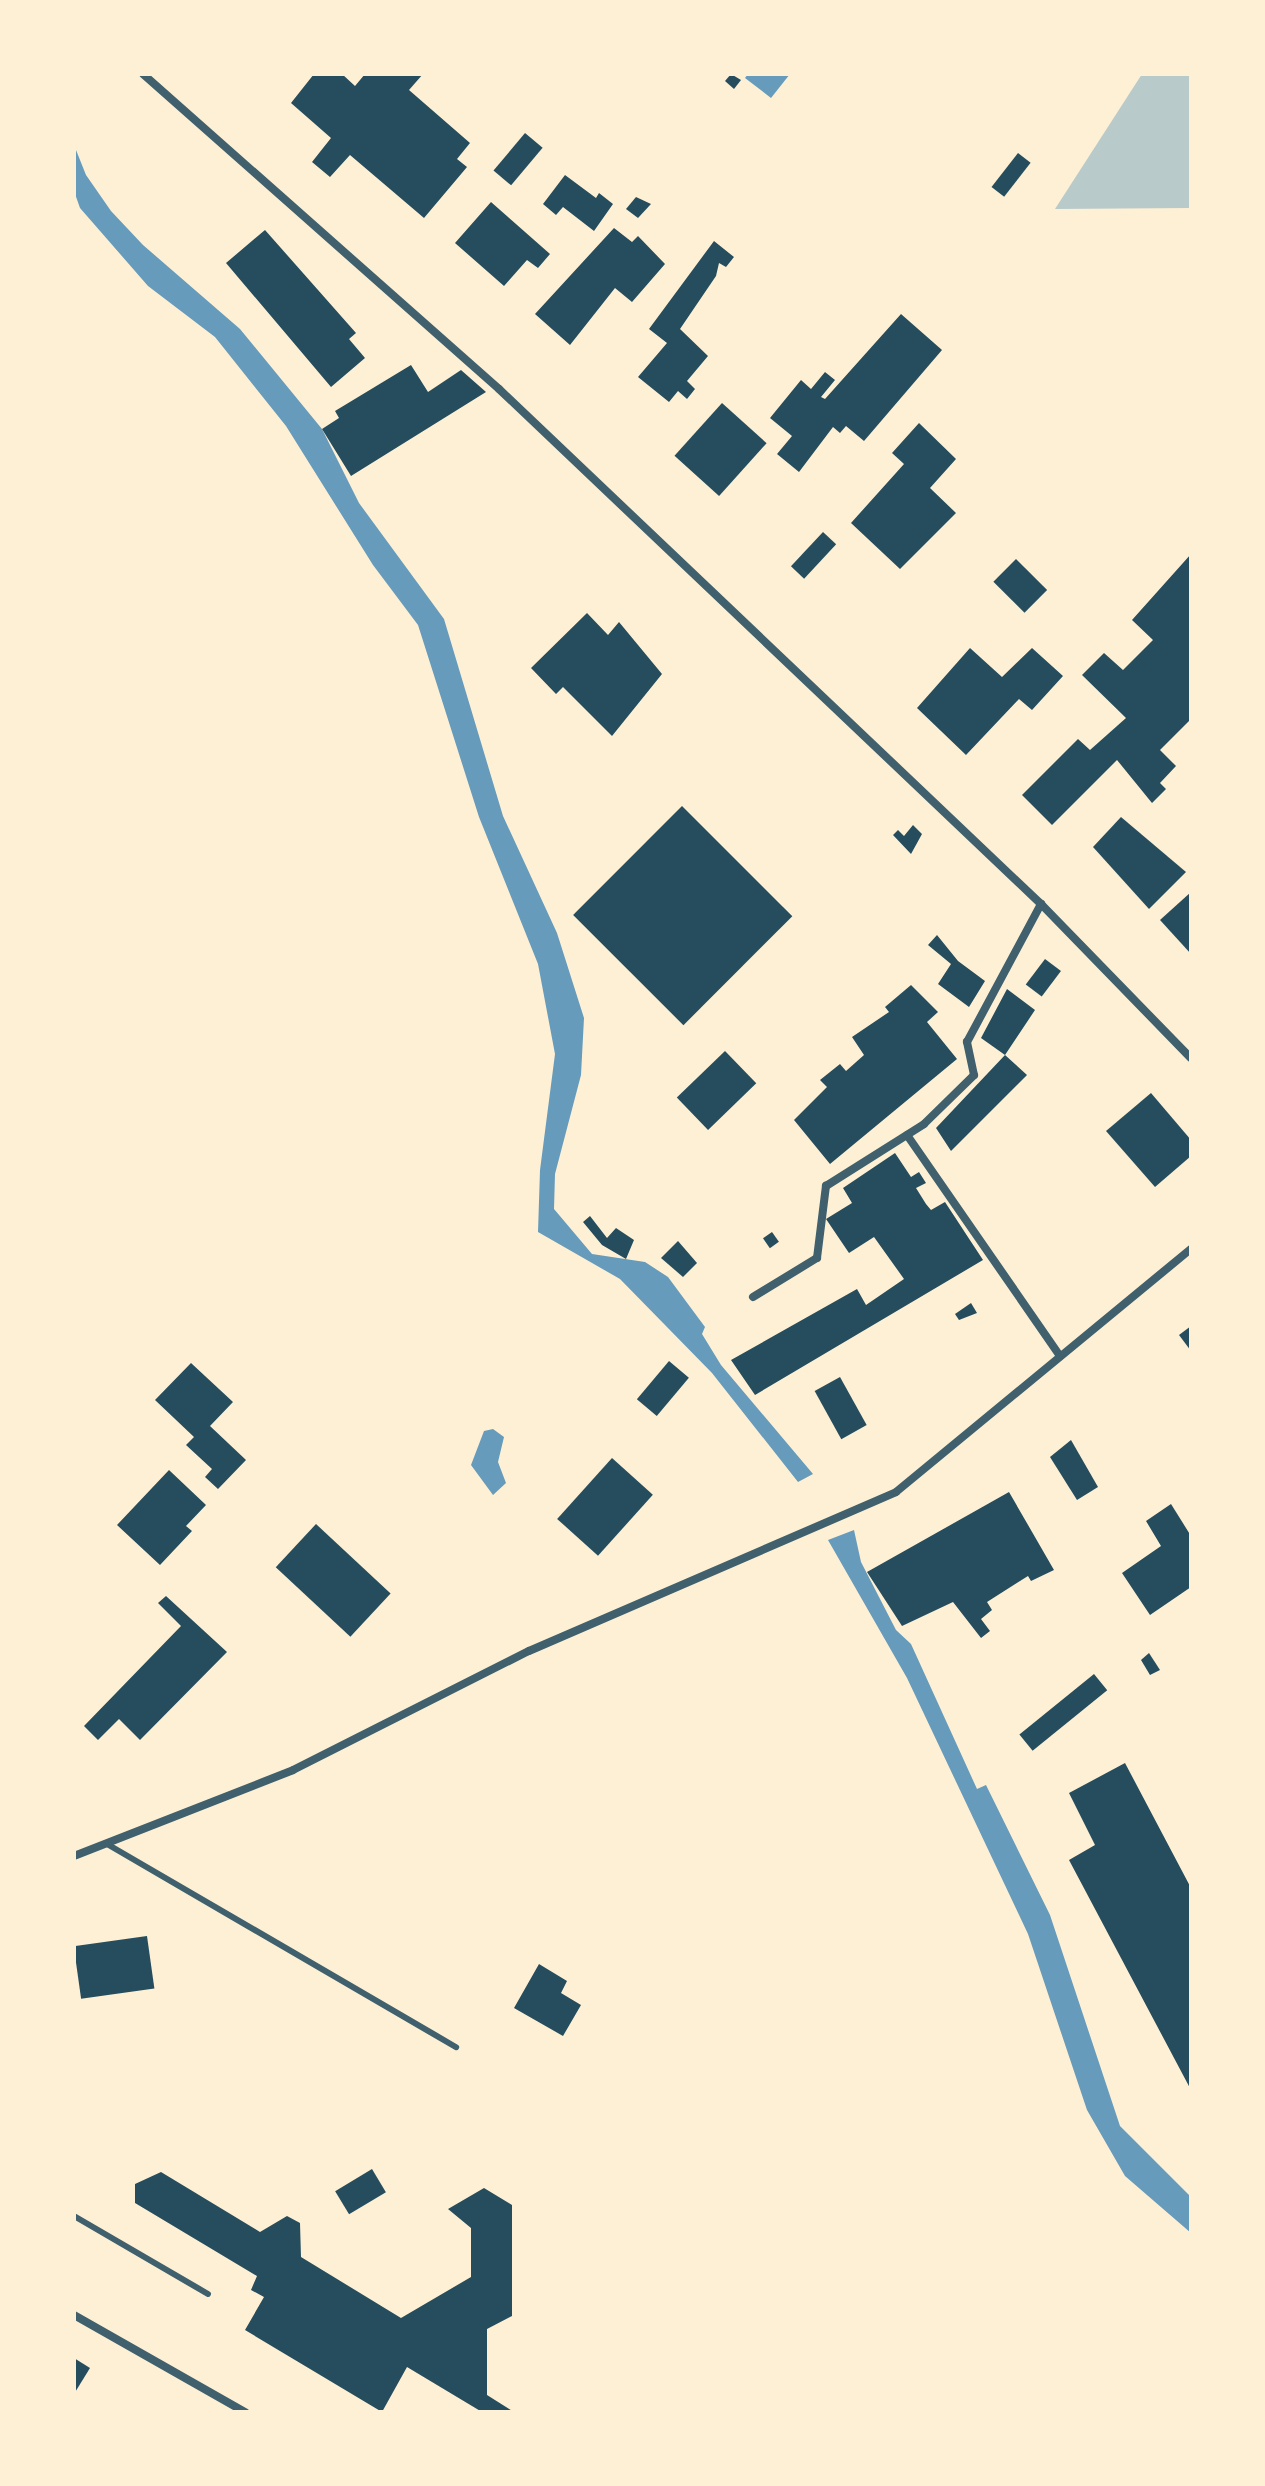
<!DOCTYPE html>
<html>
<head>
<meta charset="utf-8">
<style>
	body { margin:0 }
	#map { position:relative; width:1265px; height:2486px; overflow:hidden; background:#fdf0d5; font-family:Poppins,sans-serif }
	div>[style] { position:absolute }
	.green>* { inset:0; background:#b9caca }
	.water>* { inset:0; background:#669bbc }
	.building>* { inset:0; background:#264d5e; transform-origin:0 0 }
	.service>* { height:6px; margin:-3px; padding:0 3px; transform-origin:3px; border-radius:3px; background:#3f606c }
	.minor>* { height:8px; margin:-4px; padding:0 4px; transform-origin:4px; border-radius:4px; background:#3f606c }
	span { translate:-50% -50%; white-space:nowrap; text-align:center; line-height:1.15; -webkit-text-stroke:6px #fdf0d5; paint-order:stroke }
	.frame { position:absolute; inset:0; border:76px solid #fdf0d5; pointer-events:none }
</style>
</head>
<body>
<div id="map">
	<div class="green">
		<div style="clip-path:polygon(1142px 74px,1191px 74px,1191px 208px,1055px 209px)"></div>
	</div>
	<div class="water">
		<div style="clip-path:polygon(748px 74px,790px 74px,771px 98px,745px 78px)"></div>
		<div style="clip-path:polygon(74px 145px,86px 175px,111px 211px,143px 245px,240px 329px,322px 429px,359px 503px,444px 619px,503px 816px,557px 933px,584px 1018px,581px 1075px,555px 1174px,554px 1209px,592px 1254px,645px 1262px,668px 1277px,705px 1327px,702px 1334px,721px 1365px,813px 1474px,798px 1482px,712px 1373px,620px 1279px,538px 1232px,540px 1170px,555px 1054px,538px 964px,479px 817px,418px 625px,373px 565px,286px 426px,215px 337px,148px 286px,80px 208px,74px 191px)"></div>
		<div style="clip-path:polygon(493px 1429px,504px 1437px,498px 1462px,506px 1483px,493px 1495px,471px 1465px,484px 1431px)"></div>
		<div style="clip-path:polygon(854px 1530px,861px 1562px,896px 1630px,911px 1644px,977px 1789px,986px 1785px,1050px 1915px,1120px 2126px,1191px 2197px,1191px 2233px,1125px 2176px,1087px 2110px,1028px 1934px,907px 1678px,828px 1540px)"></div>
	</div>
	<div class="building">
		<div style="clip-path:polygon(314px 74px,342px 74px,355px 86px,365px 74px,423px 74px,409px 90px,470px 143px,457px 159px,467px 167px,424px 218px,350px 155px,330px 177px,312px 162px,331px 138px,291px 103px)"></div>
		<div style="clip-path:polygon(731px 74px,741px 80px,734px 89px,725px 81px)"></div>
		<div style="left:525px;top:133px;width:23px;height:49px;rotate:40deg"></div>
		<div style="left:1018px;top:153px;width:16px;height:43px;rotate:38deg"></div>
		<div style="clip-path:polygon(565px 175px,596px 198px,599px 193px,613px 204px,594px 231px,563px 207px,556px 215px,543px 204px)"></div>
		<div style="clip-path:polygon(636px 197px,651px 204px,638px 218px,626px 209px)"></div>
		<div style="clip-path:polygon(491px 202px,550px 254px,538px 268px,527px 260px,504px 286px,455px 243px)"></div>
		<div style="clip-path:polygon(614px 228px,632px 242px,638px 236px,665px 264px,632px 302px,615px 288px,570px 345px,535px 314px)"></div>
		<div style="clip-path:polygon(265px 230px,356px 333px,349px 339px,365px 358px,331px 387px,226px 263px)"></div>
		<div style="clip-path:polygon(714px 241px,734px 257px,726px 267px,719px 263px,716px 276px,680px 329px,708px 356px,687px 381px,695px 389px,687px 399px,678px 391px,669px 402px,638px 377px,667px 343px,649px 329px)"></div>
		<div style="clip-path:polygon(901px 314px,942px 350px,864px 441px,846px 426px,840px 433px,833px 427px,799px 472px,777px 454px,792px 436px,770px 418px,801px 380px,811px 389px,825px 372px,835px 380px,821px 397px,825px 399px)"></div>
		<div style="clip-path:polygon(411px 365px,428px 392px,461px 370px,486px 392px,351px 476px,322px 429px,339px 418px,335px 411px)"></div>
		<div style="left:722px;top:403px;width:60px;height:71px;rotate:42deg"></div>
		<div style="clip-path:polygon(919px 423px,956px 459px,930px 488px,956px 513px,900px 569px,851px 523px,904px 464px,892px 453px)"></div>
		<div style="left:823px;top:532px;width:18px;height:47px;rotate:43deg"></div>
		<div style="clip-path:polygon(1191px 554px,1191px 719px,1160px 750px,1176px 766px,1160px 783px,1166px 789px,1152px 803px,1117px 760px,1052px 825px,1022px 795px,1078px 739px,1090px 750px,1126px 718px,1082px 675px,1104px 653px,1123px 670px,1153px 640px,1132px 620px)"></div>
		<div style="left:1016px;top:559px;width:44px;height:32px;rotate:45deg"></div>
		<div style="clip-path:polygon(587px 613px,608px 635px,619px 622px,662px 674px,612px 736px,563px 687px,556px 694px,531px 668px)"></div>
		<div style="clip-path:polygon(970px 648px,1002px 677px,1032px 648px,1063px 676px,1032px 710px,1019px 699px,966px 755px,917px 708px)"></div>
		<div style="left:682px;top:806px;width:156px;height:154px;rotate:45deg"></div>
		<div style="clip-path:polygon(1121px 817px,1186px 872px,1149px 909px,1093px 847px)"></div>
		<div style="clip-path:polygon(913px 825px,922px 834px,911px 854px,893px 835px,898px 830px,904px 836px)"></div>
		<div style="clip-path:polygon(1191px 892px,1191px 954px,1160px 920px)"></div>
		<div style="clip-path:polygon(937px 935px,958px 961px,985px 981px,969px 1007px,938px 984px,951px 964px,928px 945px)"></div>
		<div style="left:1045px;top:959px;width:20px;height:32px;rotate:37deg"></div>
		<div style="clip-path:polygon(911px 985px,938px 1012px,927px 1022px,957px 1059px,830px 1164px,794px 1120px,827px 1087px,820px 1080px,840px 1064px,846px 1071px,864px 1055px,852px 1037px,889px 1012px,885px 1007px)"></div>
		<div style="clip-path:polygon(1007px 989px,1035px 1010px,1005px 1055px,1027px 1075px,951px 1151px,936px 1128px,1005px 1055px,981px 1038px)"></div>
		<div style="left:725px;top:1051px;width:45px;height:67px;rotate:46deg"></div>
		<div style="clip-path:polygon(1151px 1093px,1191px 1140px,1191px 1156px,1155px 1187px,1106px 1131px)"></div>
		<div style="clip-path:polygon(895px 1153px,911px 1177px,919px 1172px,926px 1183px,916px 1188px,926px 1204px,931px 1210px,945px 1202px,983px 1260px,755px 1395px,731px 1360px,857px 1289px,866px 1305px,904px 1279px,874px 1237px,849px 1253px,826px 1219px,852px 1203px,843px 1188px)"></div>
		<div style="clip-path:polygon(590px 1216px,607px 1238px,616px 1228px,634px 1240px,626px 1259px,602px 1245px,583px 1222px)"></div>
		<div style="left:772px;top:1232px;width:12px;height:11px;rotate:55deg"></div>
		<div style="clip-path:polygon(678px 1241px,697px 1263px,683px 1277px,661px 1258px)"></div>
		<div style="clip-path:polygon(971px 1303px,977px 1313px,959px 1320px,955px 1314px)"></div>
		<div style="clip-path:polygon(1191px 1326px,1191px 1351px,1179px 1335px)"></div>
		<div style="left:669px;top:1361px;width:26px;height:50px;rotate:40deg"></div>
		<div style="clip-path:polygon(191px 1363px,233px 1402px,210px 1426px,246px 1460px,218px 1489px,205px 1477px,212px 1469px,186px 1445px,194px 1437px,155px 1400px)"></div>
		<div style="left:840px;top:1377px;width:55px;height:29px;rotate:61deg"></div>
		<div style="clip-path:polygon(1071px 1440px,1098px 1487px,1077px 1500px,1050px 1457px)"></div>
		<div style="left:612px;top:1458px;width:55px;height:82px;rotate:42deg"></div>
		<div style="clip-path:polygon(169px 1470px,206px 1505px,186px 1526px,192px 1531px,160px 1565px,117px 1525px)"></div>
		<div style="clip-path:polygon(1009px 1492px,1054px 1570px,1031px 1581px,1028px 1576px,987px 1602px,992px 1610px,981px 1619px,990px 1631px,981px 1638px,953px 1602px,902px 1626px,867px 1572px)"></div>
		<div style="clip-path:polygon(1171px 1504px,1191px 1536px,1191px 1587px,1150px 1615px,1122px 1573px,1161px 1546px,1146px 1521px)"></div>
		<div style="left:316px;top:1524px;width:102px;height:59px;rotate:43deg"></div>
		<div style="clip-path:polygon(166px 1596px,227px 1652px,140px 1740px,119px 1719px,98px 1740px,84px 1726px,181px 1626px,158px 1603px)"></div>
		<div style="clip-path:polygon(1149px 1653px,1160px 1670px,1150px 1675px,1141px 1660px)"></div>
		<div style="left:1094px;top:1674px;width:21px;height:96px;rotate:51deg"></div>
		<div style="clip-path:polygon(1125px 1763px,1191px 1888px,1191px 2090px,1069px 1860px,1095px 1845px,1069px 1793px)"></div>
		<div style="left:147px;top:1936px;width:53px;height:74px;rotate:82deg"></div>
		<div style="clip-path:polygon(539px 1964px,567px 1981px,561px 1993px,581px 2005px,563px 2036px,514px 2008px)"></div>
		<div style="left:372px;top:2169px;width:27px;height:43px;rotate:59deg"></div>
		<div style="clip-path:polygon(161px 2172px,260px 2232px,287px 2216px,300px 2223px,301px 2257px,401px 2318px,471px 2277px,471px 2228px,448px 2209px,484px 2188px,512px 2205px,512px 2316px,487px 2329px,487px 2395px,514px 2412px,482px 2412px,407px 2367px,382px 2412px,245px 2330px,264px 2297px,251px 2290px,257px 2276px,135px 2203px,135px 2184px)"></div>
		<div style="clip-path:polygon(74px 2358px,90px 2368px,74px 2394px)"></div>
	</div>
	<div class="service">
		<div style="left:107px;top:1844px;width:404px;rotate:30.2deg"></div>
		<div style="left:74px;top:2216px;width:155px;rotate:30.2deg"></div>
	</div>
	<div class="minor">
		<div style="left:143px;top:74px;width:475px;rotate:41.5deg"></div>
		<div style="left:499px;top:389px;width:748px;rotate:43.54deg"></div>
		<div style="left:1041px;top:904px;width:215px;rotate:45.8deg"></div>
		<div style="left:907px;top:1135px;width:269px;rotate:55.3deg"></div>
		<div style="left:753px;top:1297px;width:75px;rotate:-31.4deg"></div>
		<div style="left:817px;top:1258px;width:73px;rotate:-82.9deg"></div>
		<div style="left:826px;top:1186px;width:116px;rotate:-32.3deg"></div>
		<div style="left:924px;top:1124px;width:70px;rotate:-44.4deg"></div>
		<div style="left:974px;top:1075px;width:34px;rotate:-102deg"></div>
		<div style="left:967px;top:1042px;width:157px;rotate:-61.8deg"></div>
		<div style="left:74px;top:1856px;width:235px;rotate:-21.4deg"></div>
		<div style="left:293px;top:1770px;width:264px;rotate:-26.8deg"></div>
		<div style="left:529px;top:1651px;width:400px;rotate:-23.4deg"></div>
		<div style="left:896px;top:1492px;width:382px;rotate:-39.5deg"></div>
		<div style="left:74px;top:2315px;width:197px;rotate:29.6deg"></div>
	</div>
	<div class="frame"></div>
</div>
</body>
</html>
